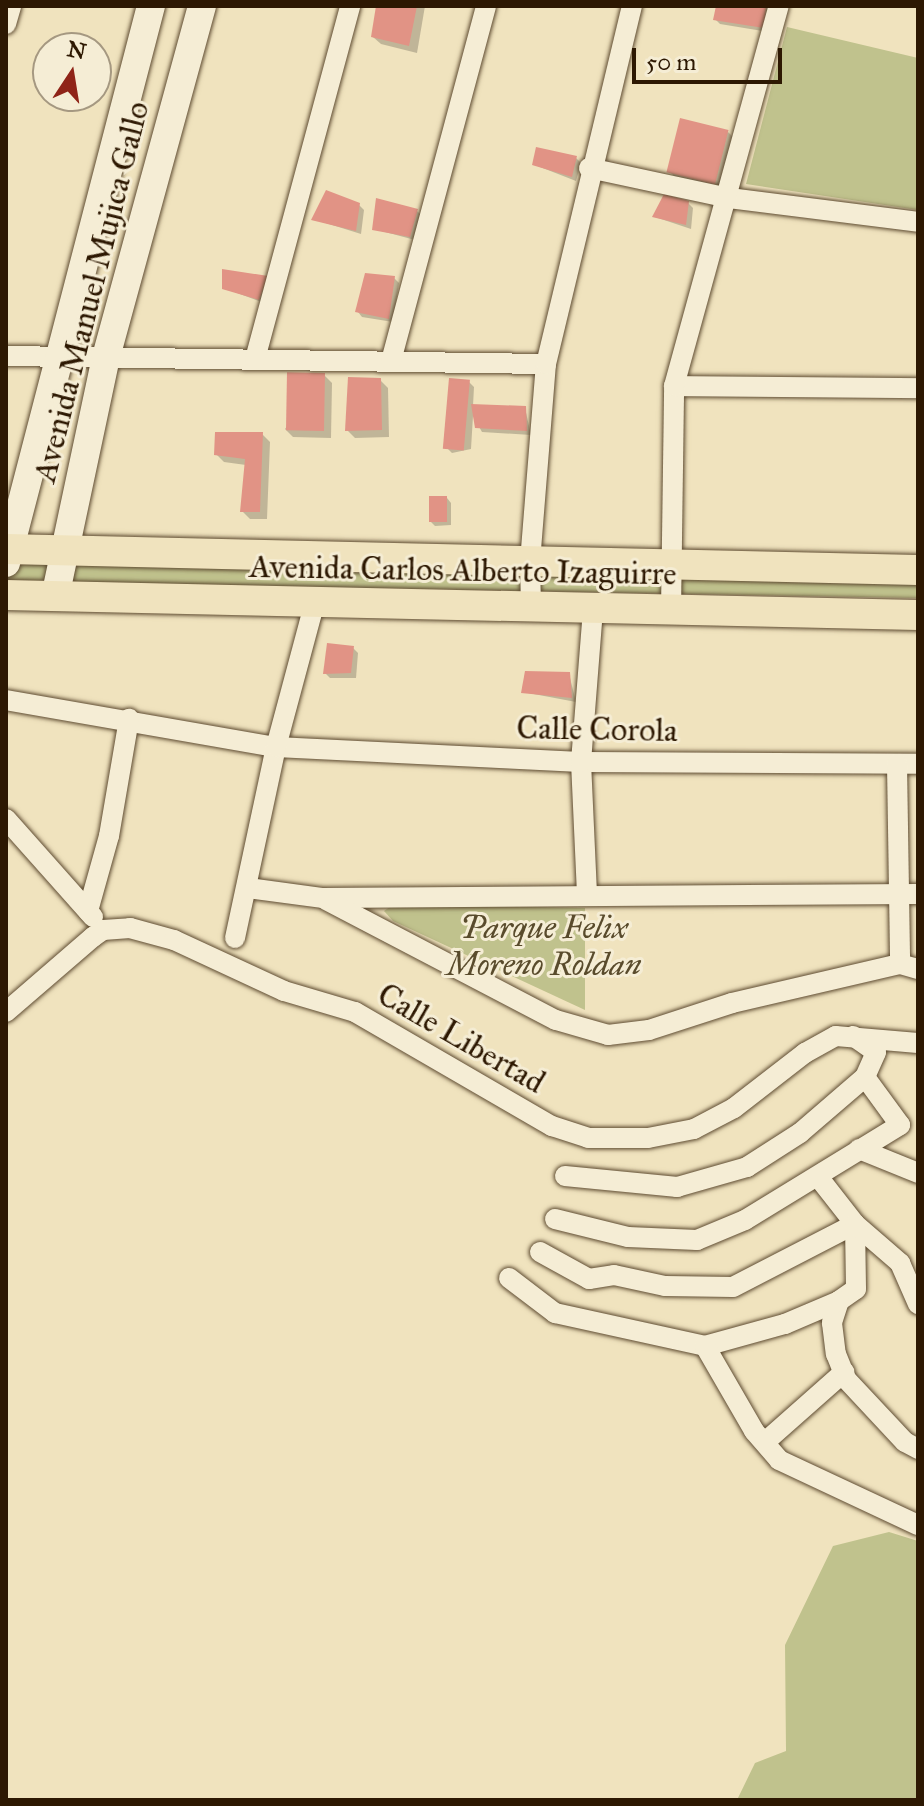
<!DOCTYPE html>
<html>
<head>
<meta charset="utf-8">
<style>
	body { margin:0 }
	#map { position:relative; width:924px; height:1806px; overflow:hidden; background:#f0e3be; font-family:"IM FELL Great Primer",serif }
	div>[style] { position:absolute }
	.green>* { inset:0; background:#c0c28d; transform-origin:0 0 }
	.shadow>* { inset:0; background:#0003 }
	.building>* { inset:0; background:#e19385; transform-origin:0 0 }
	.roads { filter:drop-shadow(0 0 2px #5e4b31) drop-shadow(0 0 2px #5e4b31) }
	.street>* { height:20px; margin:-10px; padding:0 10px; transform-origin:10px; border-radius:10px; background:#f5edd5 }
	.secondary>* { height:28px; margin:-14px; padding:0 14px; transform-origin:14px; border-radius:14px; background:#f5edd5 }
	.primary>* { height:30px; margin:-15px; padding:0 15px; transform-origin:15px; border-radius:15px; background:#f0e3be }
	span { translate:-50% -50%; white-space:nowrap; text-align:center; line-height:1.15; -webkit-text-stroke:6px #f5edd5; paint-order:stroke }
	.street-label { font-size:32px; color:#2d1802 }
	.park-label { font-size:32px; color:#594b2c; font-style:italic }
	.frame { position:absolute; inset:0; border:8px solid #2d1802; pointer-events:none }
	.north { position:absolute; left:32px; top:32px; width:80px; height:80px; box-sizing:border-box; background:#f5edd5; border:2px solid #a59881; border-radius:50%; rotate:12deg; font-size:22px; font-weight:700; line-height:32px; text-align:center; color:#2d1802 }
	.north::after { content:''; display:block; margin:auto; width:28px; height:36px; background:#8f2418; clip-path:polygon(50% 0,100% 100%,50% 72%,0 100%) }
	.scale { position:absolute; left:632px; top:48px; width:150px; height:36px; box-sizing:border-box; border:4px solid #2d1802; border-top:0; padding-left:10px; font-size:24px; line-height:28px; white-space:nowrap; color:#2d1802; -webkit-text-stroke:6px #f5edd5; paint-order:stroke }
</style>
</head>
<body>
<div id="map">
	<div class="green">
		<div style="clip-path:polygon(787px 27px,918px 58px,918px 210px,746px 184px)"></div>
		<div style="left:6px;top:561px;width:912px;height:21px;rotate:1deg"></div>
		<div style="clip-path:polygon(394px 904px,585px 908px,585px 1010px,393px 921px,384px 911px)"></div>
		<div style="clip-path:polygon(889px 1532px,918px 1541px,918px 1800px,737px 1800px,755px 1763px,786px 1751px,785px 1645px,833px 1546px)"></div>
	</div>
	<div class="shadow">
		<div style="clip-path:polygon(378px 6px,425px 6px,417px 53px,381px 44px,373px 37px)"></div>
		<div style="clip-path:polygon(718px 6px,765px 6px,770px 11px,768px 32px,720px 24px,715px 19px)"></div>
		<div style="clip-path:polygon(728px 132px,735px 139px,725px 186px,677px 179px,669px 171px)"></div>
		<div style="clip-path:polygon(576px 158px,581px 163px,576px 181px,535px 165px)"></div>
		<div style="clip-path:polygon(688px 203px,693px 208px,691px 229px,655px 217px)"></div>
		<div style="clip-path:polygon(359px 205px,364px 210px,361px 234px,313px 219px)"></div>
		<div style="clip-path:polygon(417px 211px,422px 216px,415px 240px,374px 229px)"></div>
		<div style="clip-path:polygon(267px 278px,264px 303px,224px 288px)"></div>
		<div style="clip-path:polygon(394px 278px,399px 283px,393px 322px,362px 317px,358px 312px)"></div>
		<div style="clip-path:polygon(324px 375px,332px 383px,331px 438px,293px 437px,285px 429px)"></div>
		<div style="clip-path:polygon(380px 380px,388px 388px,389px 437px,355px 438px,347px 430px)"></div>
		<div style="clip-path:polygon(469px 382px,474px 387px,473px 406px,525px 408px,531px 435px,482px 432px,473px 416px,471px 449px,452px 453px,447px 448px)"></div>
		<div style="clip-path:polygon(262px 434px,270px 442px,267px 519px,250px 519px,242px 511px,246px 465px,224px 462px,216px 454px)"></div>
		<div style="clip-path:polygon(447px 498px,451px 503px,451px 525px,435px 526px,430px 521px)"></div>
		<div style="clip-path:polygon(353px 648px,358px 653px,356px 678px,330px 678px,325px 673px)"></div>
		<div style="clip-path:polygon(569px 674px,576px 702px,523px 692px)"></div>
	</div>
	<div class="building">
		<div style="clip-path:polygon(376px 6px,417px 6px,409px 46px,371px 37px)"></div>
		<div style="clip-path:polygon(716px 6px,766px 6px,764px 28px,713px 20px)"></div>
		<div style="left:680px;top:118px;width:50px;height:56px;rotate:14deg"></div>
		<div style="clip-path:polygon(536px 147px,577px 156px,572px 177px,532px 165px)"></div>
		<div style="clip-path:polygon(326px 190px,360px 203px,356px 231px,311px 220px)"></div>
		<div style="clip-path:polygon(664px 194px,689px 201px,686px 225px,652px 217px)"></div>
		<div style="clip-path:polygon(376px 198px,418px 209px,410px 237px,372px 230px)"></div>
		<div style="clip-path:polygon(222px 269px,268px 276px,259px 300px,222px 289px)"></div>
		<div style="clip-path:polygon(365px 273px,395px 276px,389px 319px,355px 312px)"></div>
		<div style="left:325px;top:373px;width:58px;height:38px;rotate:91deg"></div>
		<div style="clip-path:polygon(348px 377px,381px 378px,382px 430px,345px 431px)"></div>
		<div style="left:449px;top:378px;width:21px;height:71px;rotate:5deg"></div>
		<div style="clip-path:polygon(471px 404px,526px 406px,527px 431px,475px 428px)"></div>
		<div style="clip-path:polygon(215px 432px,263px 432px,260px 512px,240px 512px,245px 459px,214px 455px)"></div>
		<div style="left:429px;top:496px;width:18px;height:26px"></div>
		<div style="clip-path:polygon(327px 643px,354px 646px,351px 673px,323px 674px)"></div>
		<div style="clip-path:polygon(525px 671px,570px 672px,572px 698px,521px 693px)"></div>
	</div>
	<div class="roads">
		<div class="street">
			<div style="left:6px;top:24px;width:19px;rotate:-74deg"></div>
			<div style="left:589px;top:168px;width:143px;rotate:12.1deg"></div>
			<div style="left:729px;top:198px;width:191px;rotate:7.2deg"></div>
			<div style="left:6px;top:356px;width:540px;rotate:0.85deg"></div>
			<div style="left:255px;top:359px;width:366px;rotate:-74.9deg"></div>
			<div style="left:391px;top:361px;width:367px;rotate:-75deg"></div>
			<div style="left:674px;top:386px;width:244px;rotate:0.5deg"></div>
			<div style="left:531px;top:608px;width:46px;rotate:-91.2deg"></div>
			<div style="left:530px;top:562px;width:199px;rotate:-85.4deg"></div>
			<div style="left:546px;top:364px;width:368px;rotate:-76.5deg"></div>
			<div style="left:671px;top:610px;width:224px;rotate:-89.2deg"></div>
			<div style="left:674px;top:386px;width:394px;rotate:-74.6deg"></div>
			<div style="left:6px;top:700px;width:274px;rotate:9.9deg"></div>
			<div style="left:276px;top:747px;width:305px;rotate:2.8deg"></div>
			<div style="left:581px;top:762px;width:337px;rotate:0.3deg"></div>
			<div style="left:897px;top:764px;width:200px;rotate:89.1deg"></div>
			<div style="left:6px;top:819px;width:131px;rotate:48.4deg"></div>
			<div style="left:248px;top:888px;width:76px;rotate:7.6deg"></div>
			<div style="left:323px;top:898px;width:595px;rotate:-0.39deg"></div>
			<div style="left:587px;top:894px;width:132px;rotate:-92.6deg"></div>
			<div style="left:581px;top:762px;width:152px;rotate:-85.5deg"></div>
			<div style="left:326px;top:900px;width:259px;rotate:27.6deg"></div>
			<div style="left:556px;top:1020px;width:54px;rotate:16.1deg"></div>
			<div style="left:608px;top:1035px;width:41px;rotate:-7deg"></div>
			<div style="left:649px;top:1030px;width:87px;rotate:-18deg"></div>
			<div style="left:732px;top:1003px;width:172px;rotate:-13.1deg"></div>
			<div style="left:900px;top:964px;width:19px;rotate:16deg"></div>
			<div style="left:88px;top:911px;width:78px;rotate:-74.4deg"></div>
			<div style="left:109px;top:836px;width:119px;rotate:-80.3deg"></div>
			<div style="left:235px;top:938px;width:195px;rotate:-77.9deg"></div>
			<div style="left:276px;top:747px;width:147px;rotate:-75deg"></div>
			<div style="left:6px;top:1012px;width:115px;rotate:-40.8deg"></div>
			<div style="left:93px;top:937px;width:12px;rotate:-35deg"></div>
			<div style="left:103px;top:930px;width:27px;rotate:-4deg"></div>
			<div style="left:130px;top:928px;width:46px;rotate:15.3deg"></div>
			<div style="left:174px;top:940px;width:121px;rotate:24.9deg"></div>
			<div style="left:284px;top:991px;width:74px;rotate:16.5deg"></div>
			<div style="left:355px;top:1012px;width:228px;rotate:30.1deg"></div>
			<div style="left:552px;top:1126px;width:38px;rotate:18deg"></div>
			<div style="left:588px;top:1138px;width:60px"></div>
			<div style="left:648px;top:1138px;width:47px;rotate:-11.1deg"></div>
			<div style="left:694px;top:1129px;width:45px;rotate:-27.7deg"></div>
			<div style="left:734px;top:1108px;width:90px;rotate:-37.8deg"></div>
			<div style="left:805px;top:1053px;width:35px;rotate:-29deg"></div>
			<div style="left:836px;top:1036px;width:82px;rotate:4.9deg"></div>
			<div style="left:859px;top:1149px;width:64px;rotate:22.1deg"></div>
			<div style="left:565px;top:1176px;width:113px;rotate:5.6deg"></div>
			<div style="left:677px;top:1187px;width:73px;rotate:-15.9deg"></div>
			<div style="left:747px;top:1167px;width:63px;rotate:-32.7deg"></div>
			<div style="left:800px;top:1133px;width:86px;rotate:-40.7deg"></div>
			<div style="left:865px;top:1077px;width:27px;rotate:-66deg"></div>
			<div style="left:876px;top:1052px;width:28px;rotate:-145deg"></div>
			<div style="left:819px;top:1178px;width:58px;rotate:52deg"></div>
			<div style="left:855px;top:1224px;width:65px;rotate:89.1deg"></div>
			<div style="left:856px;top:1289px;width:21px;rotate:145deg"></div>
			<div style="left:839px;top:1301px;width:23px;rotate:108deg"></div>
			<div style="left:832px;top:1323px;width:31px;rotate:83deg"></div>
			<div style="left:836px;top:1354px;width:27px;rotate:68deg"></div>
			<div style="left:846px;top:1379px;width:86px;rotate:46.9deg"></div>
			<div style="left:905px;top:1442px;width:15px;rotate:28deg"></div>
			<div style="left:555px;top:1219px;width:75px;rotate:13.9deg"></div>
			<div style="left:628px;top:1237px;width:69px;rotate:2.5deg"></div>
			<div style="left:697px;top:1240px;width:52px;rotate:-22.6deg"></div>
			<div style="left:745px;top:1220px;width:182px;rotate:-31.5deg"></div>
			<div style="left:900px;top:1125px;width:59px;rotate:-126.1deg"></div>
			<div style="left:540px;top:1252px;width:56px;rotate:28.9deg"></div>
			<div style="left:589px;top:1279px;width:25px;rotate:-9deg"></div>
			<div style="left:614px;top:1275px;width:52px;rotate:12.2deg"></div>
			<div style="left:665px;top:1286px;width:68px;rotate:0.8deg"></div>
			<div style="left:733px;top:1287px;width:137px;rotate:-27.3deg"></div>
			<div style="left:855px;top:1224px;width:60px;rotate:40.9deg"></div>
			<div style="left:900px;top:1263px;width:45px;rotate:66.3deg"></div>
			<div style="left:509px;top:1278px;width:58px;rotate:37.3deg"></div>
			<div style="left:555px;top:1313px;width:154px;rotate:12.4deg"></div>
			<div style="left:705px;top:1346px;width:83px;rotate:-15.4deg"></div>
			<div style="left:785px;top:1324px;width:59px;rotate:-23.1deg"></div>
			<div style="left:705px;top:1346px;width:98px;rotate:60deg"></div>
			<div style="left:754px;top:1431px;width:38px;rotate:49deg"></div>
			<div style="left:779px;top:1460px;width:153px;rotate:25.1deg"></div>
			<div style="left:765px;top:1442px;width:106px;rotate:-41.5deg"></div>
		</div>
		<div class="secondary">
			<div style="left:6px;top:563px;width:576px;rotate:-75.41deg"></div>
			<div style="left:55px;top:597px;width:245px;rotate:-78deg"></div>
			<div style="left:106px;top:357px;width:364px;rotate:-74.7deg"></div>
		</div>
		<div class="primary">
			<div style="left:6px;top:549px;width:912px;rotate:1.32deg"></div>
			<div style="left:6px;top:595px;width:912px;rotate:1.26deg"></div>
		</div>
	</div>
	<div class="street-label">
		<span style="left:92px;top:292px;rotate:-76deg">Avenida Manuel Mujica Gallo</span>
		<span style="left:463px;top:571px;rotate:1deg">Avenida Carlos Alberto Izaguirre</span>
		<span style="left:597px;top:730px;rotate:1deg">Calle Corola</span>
		<span style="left:461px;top:1039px;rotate:30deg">Calle Libertad</span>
	</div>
	<div class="park-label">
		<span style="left:544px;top:947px">Parque Felix<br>Moreno Roldan</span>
	</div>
	<div class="frame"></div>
	<div class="north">N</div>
	<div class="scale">50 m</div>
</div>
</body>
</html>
